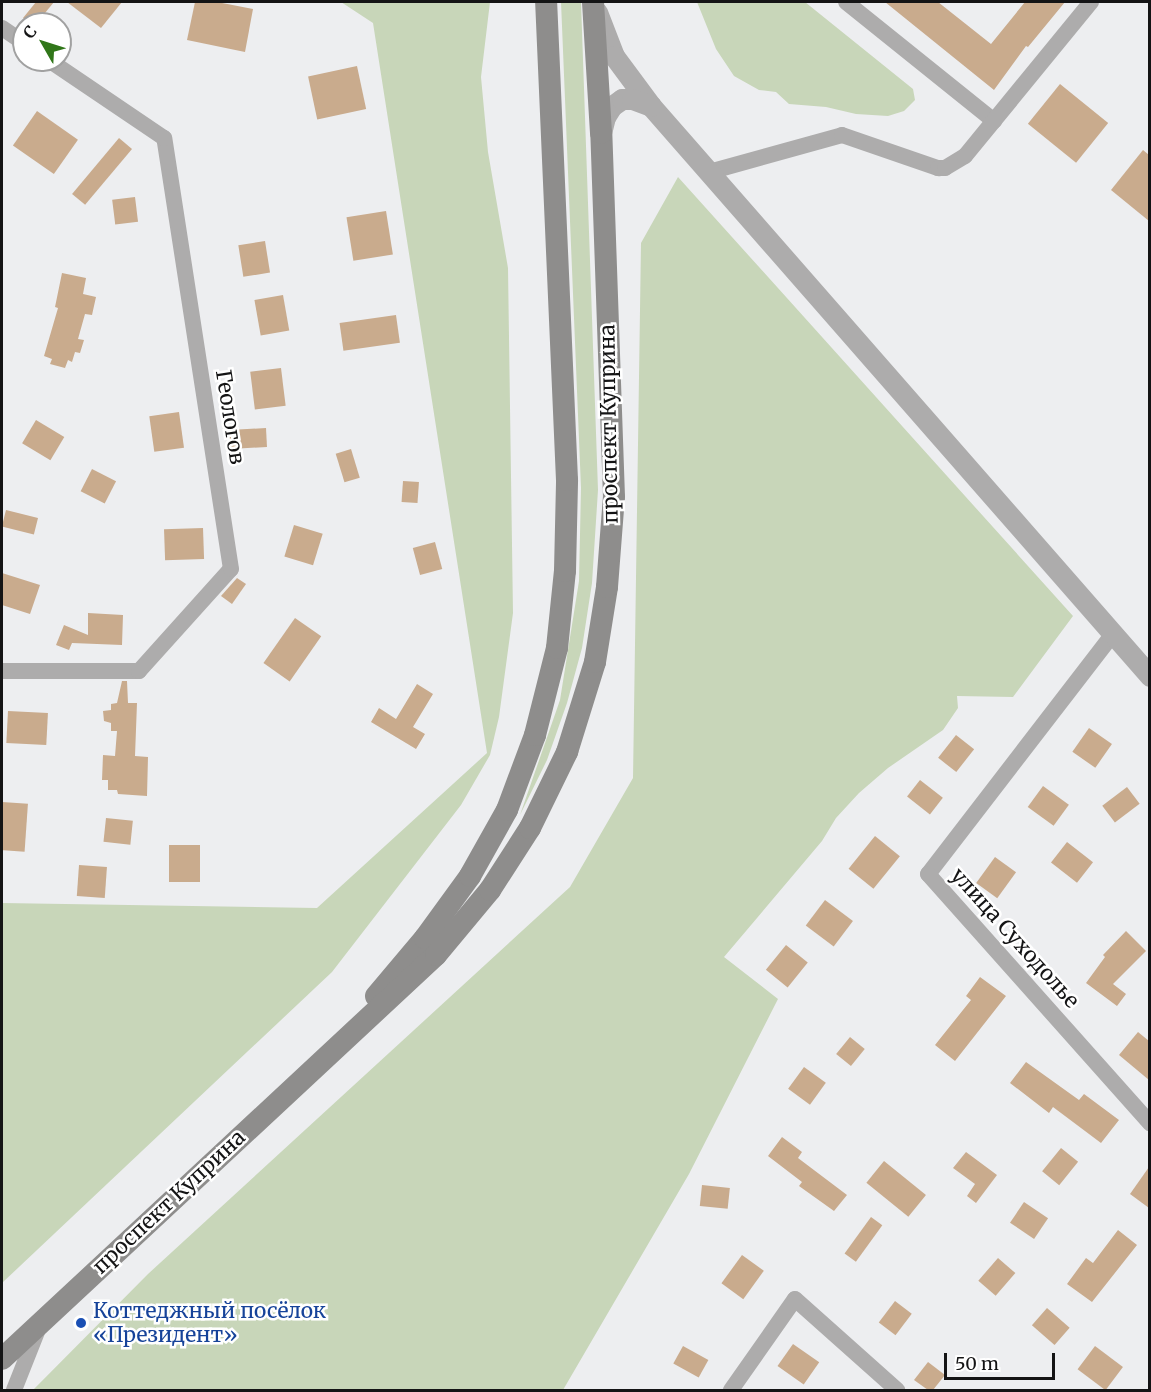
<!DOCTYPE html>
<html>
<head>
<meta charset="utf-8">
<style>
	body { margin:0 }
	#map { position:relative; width:1151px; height:1392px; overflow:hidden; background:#edeef0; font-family:Merriweather,serif }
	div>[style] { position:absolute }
	.green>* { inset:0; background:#c8d6b9 }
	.building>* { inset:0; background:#c9ab8d; transform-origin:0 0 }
	.minor>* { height:16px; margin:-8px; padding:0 8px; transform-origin:8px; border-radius:8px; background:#adacac }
	.tertiary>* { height:21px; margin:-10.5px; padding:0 10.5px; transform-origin:10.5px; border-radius:10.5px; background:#adacac }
	.secondary>* { height:22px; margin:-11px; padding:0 11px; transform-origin:11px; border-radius:11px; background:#8e8d8c }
	.dots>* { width:16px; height:16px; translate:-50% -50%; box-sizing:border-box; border:3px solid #fff; border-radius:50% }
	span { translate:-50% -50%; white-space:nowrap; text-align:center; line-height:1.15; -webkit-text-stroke:5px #fff; paint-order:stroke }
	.street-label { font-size:21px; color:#141415 }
	.transit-label { font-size:21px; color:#164399 }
	.left { translate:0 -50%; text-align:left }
	.frame { position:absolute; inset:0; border:3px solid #141415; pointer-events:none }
	.north { position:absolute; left:12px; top:12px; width:60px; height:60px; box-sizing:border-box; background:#fff; border:2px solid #a1a1a1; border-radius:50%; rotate:309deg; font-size:16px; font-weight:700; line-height:24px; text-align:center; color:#141415 }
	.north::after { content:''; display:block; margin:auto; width:21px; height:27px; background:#307619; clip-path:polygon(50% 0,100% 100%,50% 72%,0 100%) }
	.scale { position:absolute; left:944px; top:1353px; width:111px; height:27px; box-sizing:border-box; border:3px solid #141415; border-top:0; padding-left:8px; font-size:18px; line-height:21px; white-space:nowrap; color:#141415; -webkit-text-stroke:4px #fff; paint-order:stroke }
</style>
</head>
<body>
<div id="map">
	<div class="green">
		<div style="clip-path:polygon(341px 2px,490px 2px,481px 77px,488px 152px,508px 268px,513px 613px,499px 717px,490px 755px,461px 805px,332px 972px,2px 1283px,2px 903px,317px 908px,487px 753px,373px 23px)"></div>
		<div style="clip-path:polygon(561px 2px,581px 2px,598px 490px,592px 583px,582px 648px,567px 703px,547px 760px,520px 815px,560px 700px,579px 581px,581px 488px)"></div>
		<div style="clip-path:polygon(697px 2px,805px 2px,913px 89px,915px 100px,904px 111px,888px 116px,856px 114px,826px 107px,789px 104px,776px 92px,759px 90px,734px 76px,716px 49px)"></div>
		<div style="clip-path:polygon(678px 177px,1073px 616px,1013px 697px,957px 696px,958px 708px,943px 730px,888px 768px,859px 793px,836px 818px,822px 841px,724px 957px,778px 999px,689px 1174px,563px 1390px,33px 1390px,148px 1274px,570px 887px,633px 778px,641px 243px)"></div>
	</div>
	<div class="building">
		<div style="clip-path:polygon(36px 2px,54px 2px,36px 24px,30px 24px,23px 18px)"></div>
		<div style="clip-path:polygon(67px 2px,122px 2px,101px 28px)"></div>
		<div style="clip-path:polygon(195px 2px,217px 2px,253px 9px,245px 52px,187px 40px)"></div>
		<div style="clip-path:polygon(885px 2px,938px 2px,991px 44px,1025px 2px,1065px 2px,1028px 47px,1026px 46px,994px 90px)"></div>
		<div style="left:357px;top:66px;width:44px;height:50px;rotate:78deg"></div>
		<div style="left:1060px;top:84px;width:62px;height:51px;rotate:39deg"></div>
		<div style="left:37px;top:111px;width:50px;height:42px;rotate:35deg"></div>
		<div style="left:119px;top:138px;width:17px;height:73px;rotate:40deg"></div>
		<div style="clip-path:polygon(1143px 150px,1149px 155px,1149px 221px,1111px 190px)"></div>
		<div style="left:135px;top:197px;width:25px;height:23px;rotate:83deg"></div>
		<div style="left:386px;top:211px;width:44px;height:40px;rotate:81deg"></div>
		<div style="left:265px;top:241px;width:32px;height:27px;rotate:81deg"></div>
		<div style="clip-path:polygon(62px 273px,86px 278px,83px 294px,96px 297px,92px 315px,85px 314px,78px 339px,84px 340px,80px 353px,75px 352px,72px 362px,68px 360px,65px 368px,50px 364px,52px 359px,44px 356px,58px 308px,55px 307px)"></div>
		<div style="left:283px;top:295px;width:36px;height:29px;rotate:80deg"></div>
		<div style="left:396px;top:315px;width:28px;height:57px;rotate:82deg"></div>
		<div style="left:281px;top:368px;width:38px;height:31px;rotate:83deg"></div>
		<div style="left:179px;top:412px;width:36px;height:30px;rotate:82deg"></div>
		<div style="left:36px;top:420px;width:33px;height:27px;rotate:31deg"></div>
		<div style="left:266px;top:428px;width:19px;height:37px;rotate:87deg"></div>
		<div style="left:351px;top:449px;width:30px;height:16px;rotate:73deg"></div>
		<div style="left:92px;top:469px;width:27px;height:25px;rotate:27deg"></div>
		<div style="left:403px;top:481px;width:16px;height:21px;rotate:4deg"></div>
		<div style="left:6px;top:510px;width:33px;height:17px;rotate:14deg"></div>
		<div style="left:294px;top:525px;width:30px;height:33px;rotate:17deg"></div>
		<div style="left:203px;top:528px;width:31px;height:39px;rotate:88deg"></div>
		<div style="left:435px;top:542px;width:28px;height:23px;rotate:75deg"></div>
		<div style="clip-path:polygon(2px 573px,40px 585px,30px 614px,2px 605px)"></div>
		<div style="clip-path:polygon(237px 578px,246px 584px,232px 604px,221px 596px)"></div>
		<div style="clip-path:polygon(88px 613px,123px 615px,122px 645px,72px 643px,69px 650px,56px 645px,64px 625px,88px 635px)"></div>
		<div style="left:295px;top:618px;width:32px;height:55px;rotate:35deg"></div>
		<div style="clip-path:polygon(122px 681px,127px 681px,128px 703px,137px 703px,135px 756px,148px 757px,147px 796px,118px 794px,117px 790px,108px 790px,108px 780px,102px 780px,103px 755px,115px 756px,117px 731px,111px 731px,111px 723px,104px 721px,103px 711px,111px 710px,111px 704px,117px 703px)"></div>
		<div style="clip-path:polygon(417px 684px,433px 694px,413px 727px,425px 734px,416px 749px,371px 722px,379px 708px,396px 719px)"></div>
		<div style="left:8px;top:711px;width:40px;height:32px;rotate:3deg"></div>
		<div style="left:1089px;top:728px;width:28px;height:29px;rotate:35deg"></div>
		<div style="left:956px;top:735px;width:23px;height:29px;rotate:38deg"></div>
		<div style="left:920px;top:780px;width:29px;height:21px;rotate:38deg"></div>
		<div style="left:1043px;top:786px;width:32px;height:26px;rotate:36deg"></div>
		<div style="left:1127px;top:787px;width:21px;height:31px;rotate:53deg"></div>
		<div style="left:2px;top:802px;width:26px;height:48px;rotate:4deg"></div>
		<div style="left:106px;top:818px;width:27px;height:24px;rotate:6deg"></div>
		<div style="left:875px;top:836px;width:32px;height:42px;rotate:39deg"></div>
		<div style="left:1067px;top:842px;width:33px;height:26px;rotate:38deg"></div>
		<div style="left:169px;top:845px;width:31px;height:37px"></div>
		<div style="left:995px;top:857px;width:26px;height:32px;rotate:36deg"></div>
		<div style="left:79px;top:865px;width:28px;height:31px;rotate:4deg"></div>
		<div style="left:825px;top:900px;width:35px;height:32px;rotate:37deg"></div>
		<div style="clip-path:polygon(1126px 931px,1146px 951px,1113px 984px,1126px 994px,1117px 1006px,1086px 983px,1105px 957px,1103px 955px)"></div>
		<div style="left:786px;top:945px;width:28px;height:32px;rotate:39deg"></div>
		<div style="clip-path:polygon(980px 977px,1006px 996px,955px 1061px,935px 1045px,971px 1000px,966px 996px)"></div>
		<div style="clip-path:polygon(1138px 1032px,1149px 1041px,1149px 1080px,1119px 1055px)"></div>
		<div style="left:850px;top:1037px;width:19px;height:22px;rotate:39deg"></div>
		<div style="clip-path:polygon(1026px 1062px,1079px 1100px,1084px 1094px,1119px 1120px,1101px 1143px,1053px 1107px,1049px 1113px,1010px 1083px)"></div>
		<div style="left:804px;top:1067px;width:27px;height:27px;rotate:36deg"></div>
		<div style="clip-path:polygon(782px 1137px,802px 1152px,798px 1158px,847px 1195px,834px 1211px,799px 1186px,802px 1182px,768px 1156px)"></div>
		<div style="left:1061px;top:1148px;width:22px;height:30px;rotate:39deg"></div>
		<div style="clip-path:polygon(966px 1152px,997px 1175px,976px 1203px,967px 1196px,975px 1184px,953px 1168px)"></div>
		<div style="left:884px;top:1161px;width:54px;height:28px;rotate:39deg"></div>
		<div style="clip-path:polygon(1149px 1167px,1149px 1208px,1130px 1194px)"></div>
		<div style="left:702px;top:1185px;width:28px;height:21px;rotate:6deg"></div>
		<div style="left:1024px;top:1202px;width:29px;height:25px;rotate:34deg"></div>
		<div style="left:871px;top:1217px;width:14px;height:45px;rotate:36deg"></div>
		<div style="clip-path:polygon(1118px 1230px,1137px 1245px,1092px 1302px,1067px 1284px,1086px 1258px,1093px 1263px)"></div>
		<div style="left:742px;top:1255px;width:27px;height:35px;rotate:36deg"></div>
		<div style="left:998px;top:1258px;width:23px;height:30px;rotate:41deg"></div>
		<div style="left:895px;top:1301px;width:21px;height:27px;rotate:37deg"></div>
		<div style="left:1047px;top:1308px;width:30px;height:23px;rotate:41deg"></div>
		<div style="left:793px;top:1344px;width:32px;height:27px;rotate:35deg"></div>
		<div style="left:683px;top:1346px;width:29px;height:20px;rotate:29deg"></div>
		<div style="left:1095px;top:1346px;width:35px;height:29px;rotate:37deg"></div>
		<div style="clip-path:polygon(928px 1362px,945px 1375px,933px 1390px,928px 1390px,914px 1380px)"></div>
	</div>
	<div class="minor">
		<div style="left:846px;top:2px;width:190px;rotate:38.8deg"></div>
		<div style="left:2px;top:28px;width:27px;rotate:34deg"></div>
		<div style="left:709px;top:172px;width:138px;rotate:-15.5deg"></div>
		<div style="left:842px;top:135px;width:102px;rotate:19deg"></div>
		<div style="left:938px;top:168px;width:7px"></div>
		<div style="left:945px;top:168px;width:23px;rotate:-31deg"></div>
		<div style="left:965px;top:156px;width:199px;rotate:-50.7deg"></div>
		<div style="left:1113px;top:634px;width:303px;rotate:127.6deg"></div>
		<div style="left:928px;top:874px;width:334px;rotate:48.3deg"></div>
		<div style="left:2px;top:671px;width:137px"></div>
		<div style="left:139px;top:671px;width:137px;rotate:-48deg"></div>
		<div style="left:231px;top:569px;width:436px;rotate:-98.8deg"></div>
		<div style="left:164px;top:138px;width:139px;rotate:-145.9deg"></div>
		<div style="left:14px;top:1390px;width:68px;rotate:-68.4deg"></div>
		<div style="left:731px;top:1390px;width:111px;rotate:-54.9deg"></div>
		<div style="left:795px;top:1299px;width:137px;rotate:41.7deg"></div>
	</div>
	<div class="tertiary">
		<div style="left:597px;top:12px;width:47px;rotate:68.9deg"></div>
		<div style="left:614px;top:56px;width:62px;rotate:53.5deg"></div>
		<div style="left:651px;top:106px;width:758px;rotate:48.8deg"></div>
		<div style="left:601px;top:133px;width:16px;rotate:-76deg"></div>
		<div style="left:605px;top:117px;width:13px;rotate:-58deg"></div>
		<div style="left:612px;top:106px;width:12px;rotate:-35deg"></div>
		<div style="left:622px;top:99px;width:10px"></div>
		<div style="left:632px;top:99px;width:20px;rotate:20deg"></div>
	</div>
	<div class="secondary">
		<div style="left:376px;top:996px;width:76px;rotate:-49.8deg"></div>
		<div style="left:425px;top:938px;width:77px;rotate:-54deg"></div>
		<div style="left:470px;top:876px;width:76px;rotate:-60.7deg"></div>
		<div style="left:507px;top:810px;width:80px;rotate:-69.5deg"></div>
		<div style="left:535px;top:735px;width:90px;rotate:-75.8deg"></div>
		<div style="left:557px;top:648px;width:77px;rotate:-84.1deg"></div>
		<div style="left:565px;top:571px;width:91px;rotate:-88.7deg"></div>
		<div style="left:567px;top:480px;width:478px;rotate:-92.5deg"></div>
		<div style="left:2px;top:1359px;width:593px;rotate:-42.95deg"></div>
		<div style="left:436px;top:955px;width:85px;rotate:-50.3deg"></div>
		<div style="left:490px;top:890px;width:74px;rotate:-57.2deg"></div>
		<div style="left:530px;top:828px;width:85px;rotate:-64deg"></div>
		<div style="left:567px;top:752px;width:94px;rotate:-72.7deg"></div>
		<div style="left:595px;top:662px;width:76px;rotate:-80.9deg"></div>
		<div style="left:607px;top:587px;width:90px;rotate:-85.6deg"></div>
		<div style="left:614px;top:497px;width:364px;rotate:-92deg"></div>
		<div style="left:601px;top:133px;width:131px;rotate:-93.5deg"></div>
	</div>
	<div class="dots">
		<div style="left:81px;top:1323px;background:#1a4fb4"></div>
	</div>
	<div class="street-label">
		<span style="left:230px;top:417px;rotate:81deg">Геологов</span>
		<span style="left:609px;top:424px;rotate:-91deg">проспект Куприна</span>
		<span style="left:1015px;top:938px;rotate:48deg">улица Суходолье</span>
		<span style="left:169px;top:1202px;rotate:-43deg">проспект Куприна</span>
	</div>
	<div class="transit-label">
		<span class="left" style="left:93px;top:1323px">Коттеджный посёлок<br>«Президент»</span>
	</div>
	<div class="frame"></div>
	<div class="north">С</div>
	<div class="scale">50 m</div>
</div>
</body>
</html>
